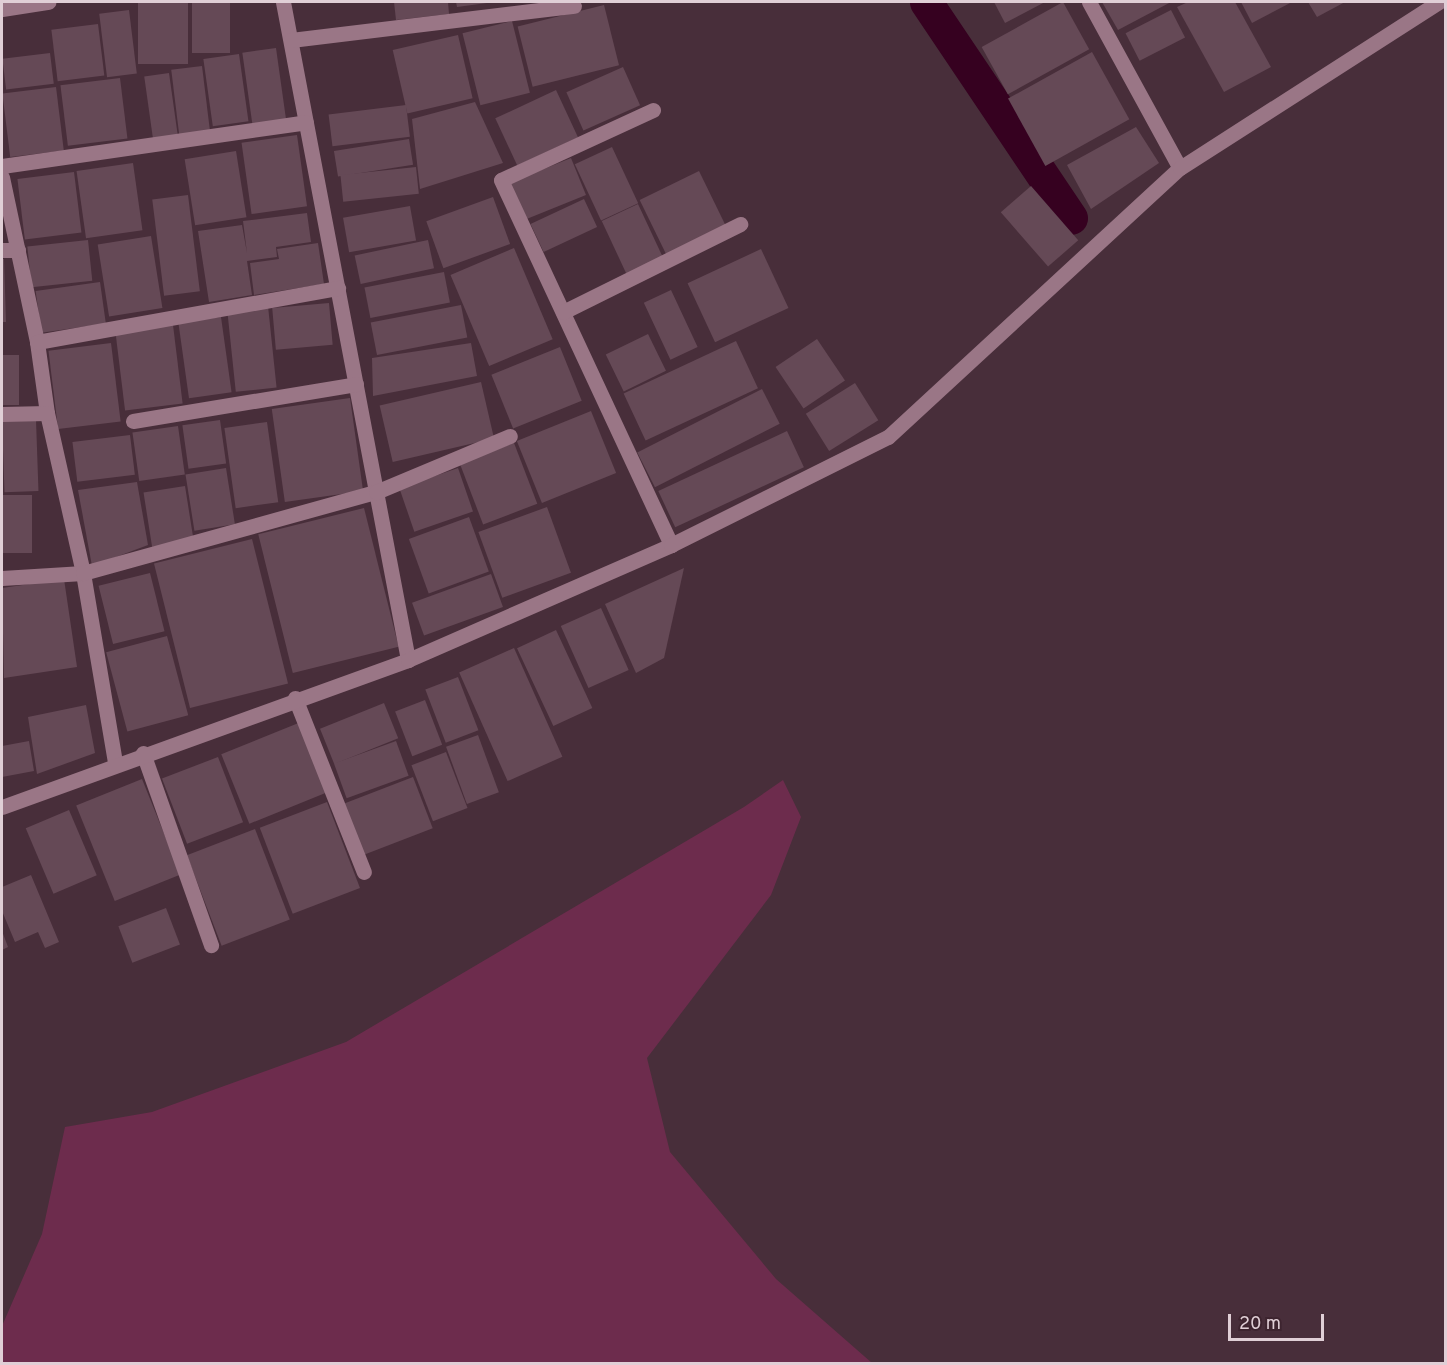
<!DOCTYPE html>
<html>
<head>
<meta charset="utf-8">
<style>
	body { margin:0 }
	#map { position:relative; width:1447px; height:1365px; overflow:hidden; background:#482e3a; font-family:Overpass,sans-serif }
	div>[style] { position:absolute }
	.green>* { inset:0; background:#6d2c4d }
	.canal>* { height:33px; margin:-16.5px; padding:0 16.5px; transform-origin:16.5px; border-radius:16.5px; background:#360120 }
	.building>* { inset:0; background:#654956; transform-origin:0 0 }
	.minor>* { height:15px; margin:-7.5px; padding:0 7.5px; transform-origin:7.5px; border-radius:7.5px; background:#9a7686 }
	span { translate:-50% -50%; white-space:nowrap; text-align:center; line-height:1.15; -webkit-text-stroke:4.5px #3d242f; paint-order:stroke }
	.frame { position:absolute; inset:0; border:3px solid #e0cfd6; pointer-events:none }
	.scale { position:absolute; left:1228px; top:1314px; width:96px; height:27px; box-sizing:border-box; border:3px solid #e0cfd6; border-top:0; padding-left:8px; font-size:18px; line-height:21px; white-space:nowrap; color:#e0cfd6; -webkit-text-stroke:4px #3d242f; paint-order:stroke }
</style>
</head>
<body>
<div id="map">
	<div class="green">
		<div style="clip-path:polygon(783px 780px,801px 817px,771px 895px,647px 1058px,670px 1152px,776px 1279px,872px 1363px,2px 1363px,2px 1326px,42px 1234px,65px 1127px,152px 1112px,346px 1042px,744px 807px)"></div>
	</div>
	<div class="canal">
		<div style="left:926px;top:2px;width:260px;rotate:56.1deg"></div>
	</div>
	<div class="building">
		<div style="left:138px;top:2px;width:50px;height:62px"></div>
		<div style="left:192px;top:2px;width:38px;height:51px"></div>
		<div style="clip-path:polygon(394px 2px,448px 2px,449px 14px,396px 20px)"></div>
		<div style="clip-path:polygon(456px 2px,487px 2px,487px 3px,457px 7px)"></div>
		<div style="clip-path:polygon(994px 2px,1045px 2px,1005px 23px)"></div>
		<div style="left:1063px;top:2px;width:54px;height:93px;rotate:61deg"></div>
		<div style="clip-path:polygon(1102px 2px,1171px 2px,1118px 30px)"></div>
		<div style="clip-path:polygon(1188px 2px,1235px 2px,1271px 67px,1224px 92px,1177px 7px)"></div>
		<div style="clip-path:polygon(1241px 2px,1292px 2px,1252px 23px)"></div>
		<div style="clip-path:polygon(1308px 2px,1345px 2px,1317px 17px)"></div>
		<div style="left:604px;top:5px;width:62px;height:89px;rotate:76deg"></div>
		<div style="left:129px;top:10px;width:64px;height:30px;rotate:83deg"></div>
		<div style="left:1171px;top:10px;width:31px;height:51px;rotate:63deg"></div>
		<div style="left:512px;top:21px;width:74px;height:51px;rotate:76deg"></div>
		<div style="left:98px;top:24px;width:52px;height:47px;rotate:83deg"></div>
		<div style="left:458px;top:35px;width:65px;height:67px;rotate:77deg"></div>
		<div style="left:276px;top:48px;width:72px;height:34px;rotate:82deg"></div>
		<div style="left:1092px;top:52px;width:77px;height:96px;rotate:61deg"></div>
		<div style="left:50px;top:53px;width:31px;height:48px;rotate:83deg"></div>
		<div style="left:239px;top:54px;width:68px;height:36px;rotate:82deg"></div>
		<div style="left:202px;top:66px;width:66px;height:31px;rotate:83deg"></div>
		<div style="left:623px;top:67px;width:42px;height:62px;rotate:66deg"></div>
		<div style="left:169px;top:73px;width:66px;height:25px;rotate:82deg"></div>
		<div style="left:120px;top:78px;width:61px;height:60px;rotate:83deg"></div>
		<div style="left:56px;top:87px;width:64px;height:54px;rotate:83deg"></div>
		<div style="left:556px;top:90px;width:52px;height:67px;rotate:65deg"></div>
		<div style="clip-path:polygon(475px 102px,503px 163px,420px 189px,412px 119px)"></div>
		<div style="left:406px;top:105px;width:32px;height:78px;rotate:83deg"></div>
		<div style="clip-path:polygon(1136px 127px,1159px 163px,1091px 209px,1067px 165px)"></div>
		<div style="left:297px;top:135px;width:72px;height:56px;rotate:82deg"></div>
		<div style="left:409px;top:139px;width:26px;height:76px;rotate:81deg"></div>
		<div style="left:612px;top:147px;width:62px;height:41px;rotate:65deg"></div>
		<div style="left:236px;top:151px;width:67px;height:52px;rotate:81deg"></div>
		<div style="left:571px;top:158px;width:40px;height:66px;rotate:68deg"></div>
		<div style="left:133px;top:163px;width:68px;height:57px;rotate:82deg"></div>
		<div style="left:416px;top:167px;width:27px;height:76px;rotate:84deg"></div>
		<div style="left:699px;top:171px;width:66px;height:66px;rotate:64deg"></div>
		<div style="left:74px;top:172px;width:61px;height:57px;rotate:83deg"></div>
		<div style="left:1031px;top:186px;width:72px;height:40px;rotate:49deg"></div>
		<div style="left:188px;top:195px;width:97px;height:36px;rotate:83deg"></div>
		<div style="left:493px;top:197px;width:50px;height:71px;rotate:70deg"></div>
		<div style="left:584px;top:199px;width:31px;height:59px;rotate:65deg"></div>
		<div style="left:638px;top:204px;width:63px;height:40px;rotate:65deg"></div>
		<div style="left:410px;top:206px;width:35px;height:68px;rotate:80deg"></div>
		<div style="clip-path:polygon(307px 213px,311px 242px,276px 247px,277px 257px,247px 261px,252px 295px,209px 302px,198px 231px,242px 225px,247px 253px,243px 221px)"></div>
		<div style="left:151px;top:236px;width:73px;height:54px;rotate:81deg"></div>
		<div style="left:88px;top:240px;width:41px;height:61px;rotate:84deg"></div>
		<div style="left:428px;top:240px;width:29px;height:75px;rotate:78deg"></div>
		<div style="clip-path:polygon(318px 243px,324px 284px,254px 295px,250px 263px,279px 259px,277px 249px)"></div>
		<div style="left:514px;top:248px;width:99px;height:69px;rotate:67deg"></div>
		<div style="left:761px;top:249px;width:65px;height:81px;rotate:65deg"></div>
		<div style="clip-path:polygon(2px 259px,4px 259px,6px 322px,2px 322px)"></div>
		<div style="left:444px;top:272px;width:31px;height:81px;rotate:79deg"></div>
		<div style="left:100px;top:282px;width:42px;height:65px;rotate:82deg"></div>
		<div style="left:671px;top:290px;width:63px;height:30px;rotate:65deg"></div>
		<div style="left:329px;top:303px;width:42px;height:57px;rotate:85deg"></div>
		<div style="left:461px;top:305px;width:33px;height:92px;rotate:79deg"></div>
		<div style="left:268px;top:306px;width:82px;height:41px;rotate:84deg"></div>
		<div style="left:221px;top:317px;width:76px;height:43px;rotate:82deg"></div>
		<div style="left:173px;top:325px;width:79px;height:58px;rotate:83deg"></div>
		<div style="left:648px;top:334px;width:41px;height:47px;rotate:64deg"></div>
		<div style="left:817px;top:339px;width:50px;height:50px;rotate:56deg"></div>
		<div style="left:736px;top:341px;width:52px;height:124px;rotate:65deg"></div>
		<div style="left:111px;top:343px;width:79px;height:63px;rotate:83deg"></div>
		<div style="clip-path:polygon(471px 343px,477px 376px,373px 396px,372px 358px)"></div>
		<div style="left:560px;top:347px;width:58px;height:74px;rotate:68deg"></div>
		<div style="left:2px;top:355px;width:17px;height:50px"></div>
		<div style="left:481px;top:382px;width:58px;height:104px;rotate:77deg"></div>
		<div style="left:855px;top:383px;width:44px;height:58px;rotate:58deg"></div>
		<div style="left:762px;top:389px;width:39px;height:140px;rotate:63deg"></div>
		<div style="left:350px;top:398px;width:94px;height:79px;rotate:82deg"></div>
		<div style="left:591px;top:411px;width:67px;height:80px;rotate:68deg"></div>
		<div style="left:36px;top:420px;width:71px;height:34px;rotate:88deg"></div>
		<div style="left:220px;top:420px;width:44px;height:38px;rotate:82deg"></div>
		<div style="left:267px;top:422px;width:81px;height:43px;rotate:82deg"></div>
		<div style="left:178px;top:426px;width:49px;height:46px;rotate:82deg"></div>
		<div style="left:787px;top:431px;width:40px;height:142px;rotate:65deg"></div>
		<div style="left:130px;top:435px;width:40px;height:58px;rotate:83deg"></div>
		<div style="left:514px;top:443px;width:65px;height:58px;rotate:69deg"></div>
		<div style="left:226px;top:468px;width:57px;height:41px;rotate:81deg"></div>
		<div style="left:458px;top:468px;width:46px;height:62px;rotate:71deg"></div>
		<div style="clip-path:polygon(137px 482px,148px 545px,92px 566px,78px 490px)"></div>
		<div style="left:185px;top:486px;width:55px;height:42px;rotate:81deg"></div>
		<div style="left:2px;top:495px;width:30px;height:58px"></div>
		<div style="left:547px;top:507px;width:70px;height:73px;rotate:70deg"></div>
		<div style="left:364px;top:508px;width:143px;height:109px;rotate:76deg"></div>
		<div style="left:469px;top:517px;width:58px;height:64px;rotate:70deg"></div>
		<div style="left:252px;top:539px;width:149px;height:101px;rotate:76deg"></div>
		<div style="clip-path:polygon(684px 568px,664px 658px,636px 673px,605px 604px)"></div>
		<div style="left:150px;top:573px;width:60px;height:53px;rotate:76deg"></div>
		<div style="left:491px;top:574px;width:35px;height:84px;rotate:70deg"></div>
		<div style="clip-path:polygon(64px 579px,77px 667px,4px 678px,2px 588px)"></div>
		<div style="left:601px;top:608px;width:68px;height:44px;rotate:66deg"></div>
		<div style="left:556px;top:630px;width:86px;height:43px;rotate:65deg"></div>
		<div style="left:167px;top:636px;width:82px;height:63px;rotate:75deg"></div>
		<div style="left:514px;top:648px;width:119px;height:60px;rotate:66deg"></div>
		<div style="left:458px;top:677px;width:57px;height:35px;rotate:69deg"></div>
		<div style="left:425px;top:700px;width:48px;height:32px;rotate:69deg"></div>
		<div style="left:384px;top:703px;width:38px;height:69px;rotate:68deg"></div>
		<div style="clip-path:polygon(86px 705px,95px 753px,37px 774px,28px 717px)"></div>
		<div style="left:301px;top:722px;width:75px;height:86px;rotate:68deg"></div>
		<div style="left:478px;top:735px;width:61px;height:34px;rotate:70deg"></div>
		<div style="clip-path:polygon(29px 741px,34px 771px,2px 777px,2px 746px)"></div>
		<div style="left:396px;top:741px;width:37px;height:66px;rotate:70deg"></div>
		<div style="left:446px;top:752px;width:60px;height:37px;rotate:69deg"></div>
		<div style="left:218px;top:757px;width:70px;height:60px;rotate:69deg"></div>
		<div style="left:413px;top:777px;width:55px;height:75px;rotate:69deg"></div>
		<div style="left:142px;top:779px;width:103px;height:71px;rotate:68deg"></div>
		<div style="left:327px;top:802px;width:92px;height:72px;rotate:69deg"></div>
		<div style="left:69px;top:810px;width:71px;height:47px;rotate:67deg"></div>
		<div style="left:255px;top:829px;width:97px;height:73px;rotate:69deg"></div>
		<div style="clip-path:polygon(31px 875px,59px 942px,45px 948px,38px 932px,15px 942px,2px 911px,2px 887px)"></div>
		<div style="left:166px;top:908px;width:39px;height:51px;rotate:69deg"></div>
		<div style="clip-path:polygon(2px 931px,8px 947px,2px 950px)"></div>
	</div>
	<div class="minor">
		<div style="left:283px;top:2px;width:670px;rotate:79.24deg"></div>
		<div style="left:1089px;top:2px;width:189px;rotate:61.3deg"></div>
		<div style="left:2px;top:9px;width:47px;rotate:-8.7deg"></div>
		<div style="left:291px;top:40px;width:285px;rotate:-6.9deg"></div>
		<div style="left:653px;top:110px;width:167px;rotate:155.3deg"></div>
		<div style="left:501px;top:180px;width:403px;rotate:65deg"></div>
		<div style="left:2px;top:166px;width:307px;rotate:-8.2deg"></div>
		<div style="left:2px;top:177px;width:169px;rotate:78deg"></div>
		<div style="left:37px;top:342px;width:72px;rotate:82deg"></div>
		<div style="left:47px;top:413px;width:164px;rotate:77.3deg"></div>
		<div style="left:83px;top:573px;width:192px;rotate:80.4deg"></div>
		<div style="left:2px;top:250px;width:16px"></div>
		<div style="left:563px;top:312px;width:198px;rotate:-26.4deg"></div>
		<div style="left:37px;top:342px;width:306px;rotate:-10.2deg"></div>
		<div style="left:2px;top:414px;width:45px;rotate:-1.3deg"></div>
		<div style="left:133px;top:421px;width:226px;rotate:-9.4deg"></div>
		<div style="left:2px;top:578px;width:81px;rotate:-3.5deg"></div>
		<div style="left:83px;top:573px;width:304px;rotate:-15.5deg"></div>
		<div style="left:376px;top:492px;width:145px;rotate:-22.7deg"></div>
		<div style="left:295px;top:698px;width:187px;rotate:68.4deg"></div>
		<div style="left:143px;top:753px;width:204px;rotate:70.5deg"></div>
		<div style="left:2px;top:807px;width:432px;rotate:-19.9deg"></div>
		<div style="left:408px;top:660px;width:287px;rotate:-23.6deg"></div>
		<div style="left:671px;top:545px;width:242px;rotate:-26.5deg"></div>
		<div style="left:888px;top:437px;width:397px;rotate:-42.7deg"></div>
		<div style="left:1180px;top:168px;width:308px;rotate:-32.7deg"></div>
	</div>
	<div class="frame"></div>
	<div class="scale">20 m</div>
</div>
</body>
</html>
